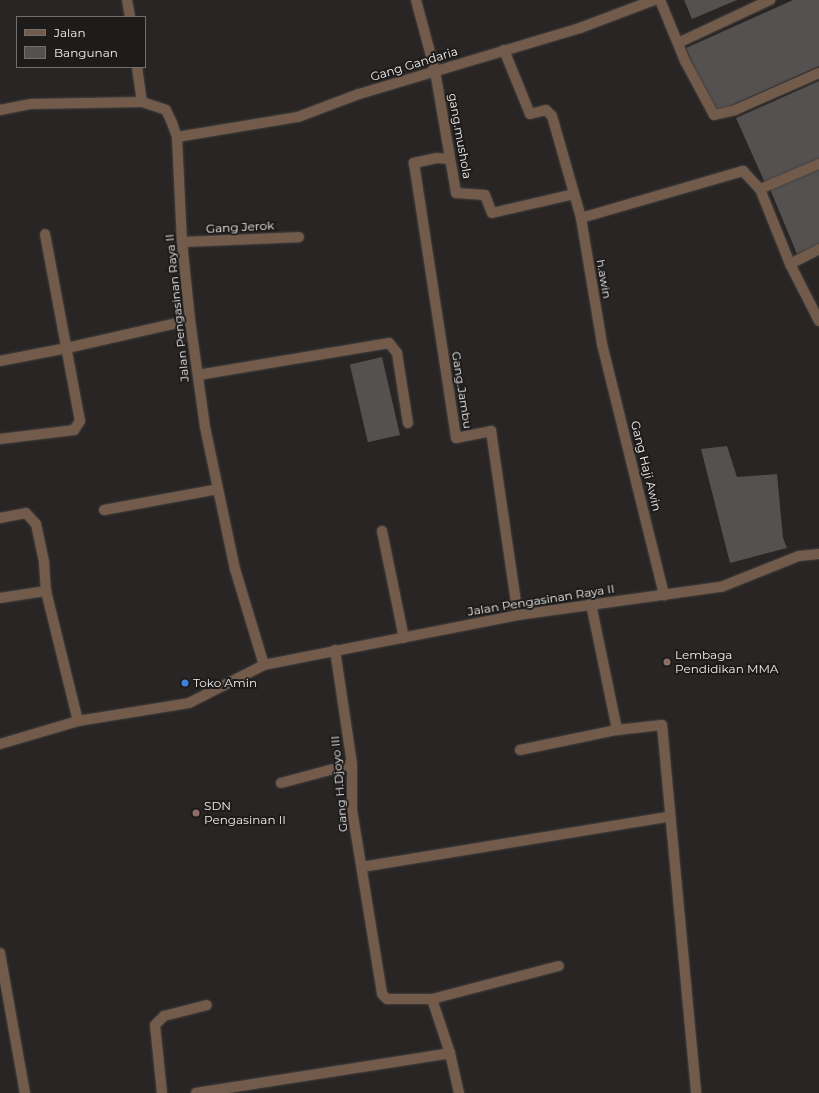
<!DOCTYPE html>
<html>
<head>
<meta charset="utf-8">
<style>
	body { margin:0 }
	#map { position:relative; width:819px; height:1093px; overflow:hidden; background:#282524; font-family:Montserrat,sans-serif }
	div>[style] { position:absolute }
	.building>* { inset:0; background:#545150; transform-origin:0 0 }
	.roads { filter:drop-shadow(0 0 1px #444140) drop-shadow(0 0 1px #444140) }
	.minor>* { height:10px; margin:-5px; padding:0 5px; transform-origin:5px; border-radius:5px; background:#725b4b }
	.dots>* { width:11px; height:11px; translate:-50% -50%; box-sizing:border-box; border:2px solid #1e1c1b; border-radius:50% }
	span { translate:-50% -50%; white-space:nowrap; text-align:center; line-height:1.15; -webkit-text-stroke:4px #1e1c1b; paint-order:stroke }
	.street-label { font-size:12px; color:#efedec }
	.poi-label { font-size:12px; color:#efedec }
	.left { translate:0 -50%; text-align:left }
	.legend { position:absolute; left:16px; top:16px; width:130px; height:52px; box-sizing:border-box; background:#1e1c1b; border:1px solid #72706f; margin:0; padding:5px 7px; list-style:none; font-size:12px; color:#efedec }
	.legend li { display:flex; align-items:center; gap:8px; height:20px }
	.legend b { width:20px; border:1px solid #72706f }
</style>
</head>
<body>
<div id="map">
	<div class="building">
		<div style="clip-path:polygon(684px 0,737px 0,692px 19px)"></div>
		<div style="clip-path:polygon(793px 0,819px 0,819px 66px,714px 113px,686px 48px)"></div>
		<div style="clip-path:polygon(819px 81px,819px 159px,765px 183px,736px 118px)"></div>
		<div style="clip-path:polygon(819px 168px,819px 245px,797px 254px,770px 189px)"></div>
		<div style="left:382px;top:357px;width:80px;height:33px;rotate:77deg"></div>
		<div style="clip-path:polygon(727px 446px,737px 477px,777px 474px,783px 538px,787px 548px,730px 563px,701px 449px)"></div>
	</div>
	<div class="roads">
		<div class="minor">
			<div style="left:127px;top:0;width:17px;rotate:80deg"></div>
			<div style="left:416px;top:0;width:73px;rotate:75deg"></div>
			<div style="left:435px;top:71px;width:124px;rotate:80.2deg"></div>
			<div style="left:456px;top:193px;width:29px;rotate:4deg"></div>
			<div style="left:485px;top:195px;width:19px;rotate:69deg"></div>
			<div style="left:492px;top:213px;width:84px;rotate:-13deg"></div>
			<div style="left:660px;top:0;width:66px;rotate:67.7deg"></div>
			<div style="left:685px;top:61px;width:61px;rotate:61.8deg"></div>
			<div style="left:714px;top:115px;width:22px;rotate:-13deg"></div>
			<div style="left:735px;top:110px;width:92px;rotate:-23.8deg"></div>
			<div style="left:678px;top:43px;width:102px;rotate:-25.1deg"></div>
			<div style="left:504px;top:50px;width:69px;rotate:67.9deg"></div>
			<div style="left:530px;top:114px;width:16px;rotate:-14deg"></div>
			<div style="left:546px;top:110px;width:8px;rotate:45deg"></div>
			<div style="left:552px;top:116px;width:106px;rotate:74.1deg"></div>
			<div style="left:581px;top:218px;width:128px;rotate:80.5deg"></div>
			<div style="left:602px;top:344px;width:259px;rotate:76.1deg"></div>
			<div style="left:137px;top:67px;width:35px;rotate:82deg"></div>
			<div style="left:0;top:110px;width:32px;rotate:-11deg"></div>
			<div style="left:31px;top:104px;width:111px;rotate:-1deg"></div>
			<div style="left:142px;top:102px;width:25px;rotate:18deg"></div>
			<div style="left:166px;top:110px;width:14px;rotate:65deg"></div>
			<div style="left:172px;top:123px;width:15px;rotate:70deg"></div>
			<div style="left:177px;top:137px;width:105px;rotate:87.3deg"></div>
			<div style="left:182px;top:242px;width:78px;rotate:84.1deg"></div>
			<div style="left:190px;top:320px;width:108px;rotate:82deg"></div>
			<div style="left:205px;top:427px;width:145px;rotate:78.1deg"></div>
			<div style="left:235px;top:569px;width:100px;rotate:73.2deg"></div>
			<div style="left:177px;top:137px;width:123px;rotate:-9.4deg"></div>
			<div style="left:298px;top:117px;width:65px;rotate:-20.7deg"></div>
			<div style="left:359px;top:94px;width:231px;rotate:-16.6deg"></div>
			<div style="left:580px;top:28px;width:79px;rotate:-20.7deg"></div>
			<div style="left:450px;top:159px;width:13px;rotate:-176deg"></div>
			<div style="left:437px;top:158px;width:24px;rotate:168deg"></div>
			<div style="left:414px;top:163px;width:278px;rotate:81.3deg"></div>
			<div style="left:456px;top:438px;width:36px;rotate:-11deg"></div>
			<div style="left:491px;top:431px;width:186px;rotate:81.7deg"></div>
			<div style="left:760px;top:189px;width:64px;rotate:-23deg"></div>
			<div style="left:581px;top:218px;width:169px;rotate:-16.2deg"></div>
			<div style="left:743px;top:171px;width:25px;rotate:47deg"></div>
			<div style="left:760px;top:189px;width:81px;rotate:68.2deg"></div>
			<div style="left:790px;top:264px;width:64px;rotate:63deg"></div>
			<div style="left:182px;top:242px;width:117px;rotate:-2.4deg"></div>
			<div style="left:790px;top:264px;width:33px;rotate:-27deg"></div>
			<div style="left:0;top:361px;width:68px;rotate:-11deg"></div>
			<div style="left:67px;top:348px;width:126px;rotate:-12.8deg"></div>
			<div style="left:198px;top:375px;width:194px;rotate:-9.5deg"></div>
			<div style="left:389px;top:343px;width:13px;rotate:51deg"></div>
			<div style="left:397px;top:353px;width:71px;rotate:81.1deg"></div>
			<div style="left:0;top:439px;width:75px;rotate:-6.9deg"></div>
			<div style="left:74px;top:430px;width:11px;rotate:-56deg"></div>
			<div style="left:80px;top:421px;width:190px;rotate:-100.6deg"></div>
			<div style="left:104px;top:510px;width:116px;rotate:-10.4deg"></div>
			<div style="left:0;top:518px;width:26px;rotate:-11deg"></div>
			<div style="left:26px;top:513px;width:15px;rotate:48deg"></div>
			<div style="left:36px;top:524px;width:40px;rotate:78deg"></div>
			<div style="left:44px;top:563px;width:28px;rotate:86deg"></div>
			<div style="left:46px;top:591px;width:134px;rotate:76.2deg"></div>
			<div style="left:382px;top:531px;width:109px;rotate:78.4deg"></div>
			<div style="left:0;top:598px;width:47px;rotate:-8.7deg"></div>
			<div style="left:591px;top:604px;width:129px;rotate:78.3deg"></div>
			<div style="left:617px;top:730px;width:45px;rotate:-6.3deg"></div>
			<div style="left:662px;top:725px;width:370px;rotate:84.7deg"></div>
			<div style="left:335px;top:650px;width:115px;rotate:81.5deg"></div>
			<div style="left:352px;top:764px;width:46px;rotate:90deg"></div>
			<div style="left:352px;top:810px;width:186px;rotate:80.7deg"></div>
			<div style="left:382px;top:994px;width:7px;rotate:45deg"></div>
			<div style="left:387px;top:999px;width:45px"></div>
			<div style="left:432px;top:999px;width:131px;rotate:-14.6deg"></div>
			<div style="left:0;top:744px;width:81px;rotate:-16.4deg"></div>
			<div style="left:78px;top:721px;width:112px;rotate:-9.2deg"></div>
			<div style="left:189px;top:703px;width:84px;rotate:-26.9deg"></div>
			<div style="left:264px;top:665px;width:259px;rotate:-11.1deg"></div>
			<div style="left:518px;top:615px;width:205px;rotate:-7.9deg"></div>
			<div style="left:721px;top:587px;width:84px;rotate:-21.7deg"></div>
			<div style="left:799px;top:556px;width:20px;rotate:-6deg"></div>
			<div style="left:520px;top:750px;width:99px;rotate:-11.7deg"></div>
			<div style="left:281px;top:783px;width:73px;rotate:-15deg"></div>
			<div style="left:362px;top:867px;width:311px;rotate:-9.3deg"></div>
			<div style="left:0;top:953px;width:142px;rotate:79.9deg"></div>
			<div style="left:432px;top:999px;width:57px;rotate:71.6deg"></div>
			<div style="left:450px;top:1053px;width:41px;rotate:77.3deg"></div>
			<div style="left:162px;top:1093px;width:68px;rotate:-95.9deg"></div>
			<div style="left:155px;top:1025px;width:13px;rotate:-45deg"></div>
			<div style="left:164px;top:1016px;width:44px;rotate:-14.3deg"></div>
			<div style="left:196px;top:1093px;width:257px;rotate:-8.9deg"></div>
		</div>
	</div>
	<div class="dots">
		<div style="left:667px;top:662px;background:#8d6e63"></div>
		<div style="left:185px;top:683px;background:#3f7fe0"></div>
		<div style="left:196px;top:813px;background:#8d6e63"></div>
	</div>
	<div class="street-label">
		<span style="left:414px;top:64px;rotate:-17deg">Gang Gandaria</span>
		<span style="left:460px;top:136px;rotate:80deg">gang.mushola</span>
		<span style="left:240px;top:227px;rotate:-3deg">Gang Jerok</span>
		<span style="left:604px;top:279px;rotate:80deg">h.awin</span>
		<span style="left:177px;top:308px;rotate:-96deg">Jalan Pengasinan Raya II</span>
		<span style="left:462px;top:390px;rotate:81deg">Gang.Jambu</span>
		<span style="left:646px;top:466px;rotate:76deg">Gang Haji Awin</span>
		<span style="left:541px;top:600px;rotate:-9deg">Jalan Pengasinan Raya II</span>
		<span style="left:339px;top:784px;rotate:-95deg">Gang H.Djoyo III</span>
	</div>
	<div class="poi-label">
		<span class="left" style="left:675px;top:662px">Lembaga<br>Pendidikan MMA</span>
		<span class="left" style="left:193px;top:683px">Toko Amin</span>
		<span class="left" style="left:204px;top:813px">SDN<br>Pengasinan II</span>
	</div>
	<ul class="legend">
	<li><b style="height:5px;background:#725b4b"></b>Jalan</li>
	<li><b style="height:11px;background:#545150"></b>Bangunan</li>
	</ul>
</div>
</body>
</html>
